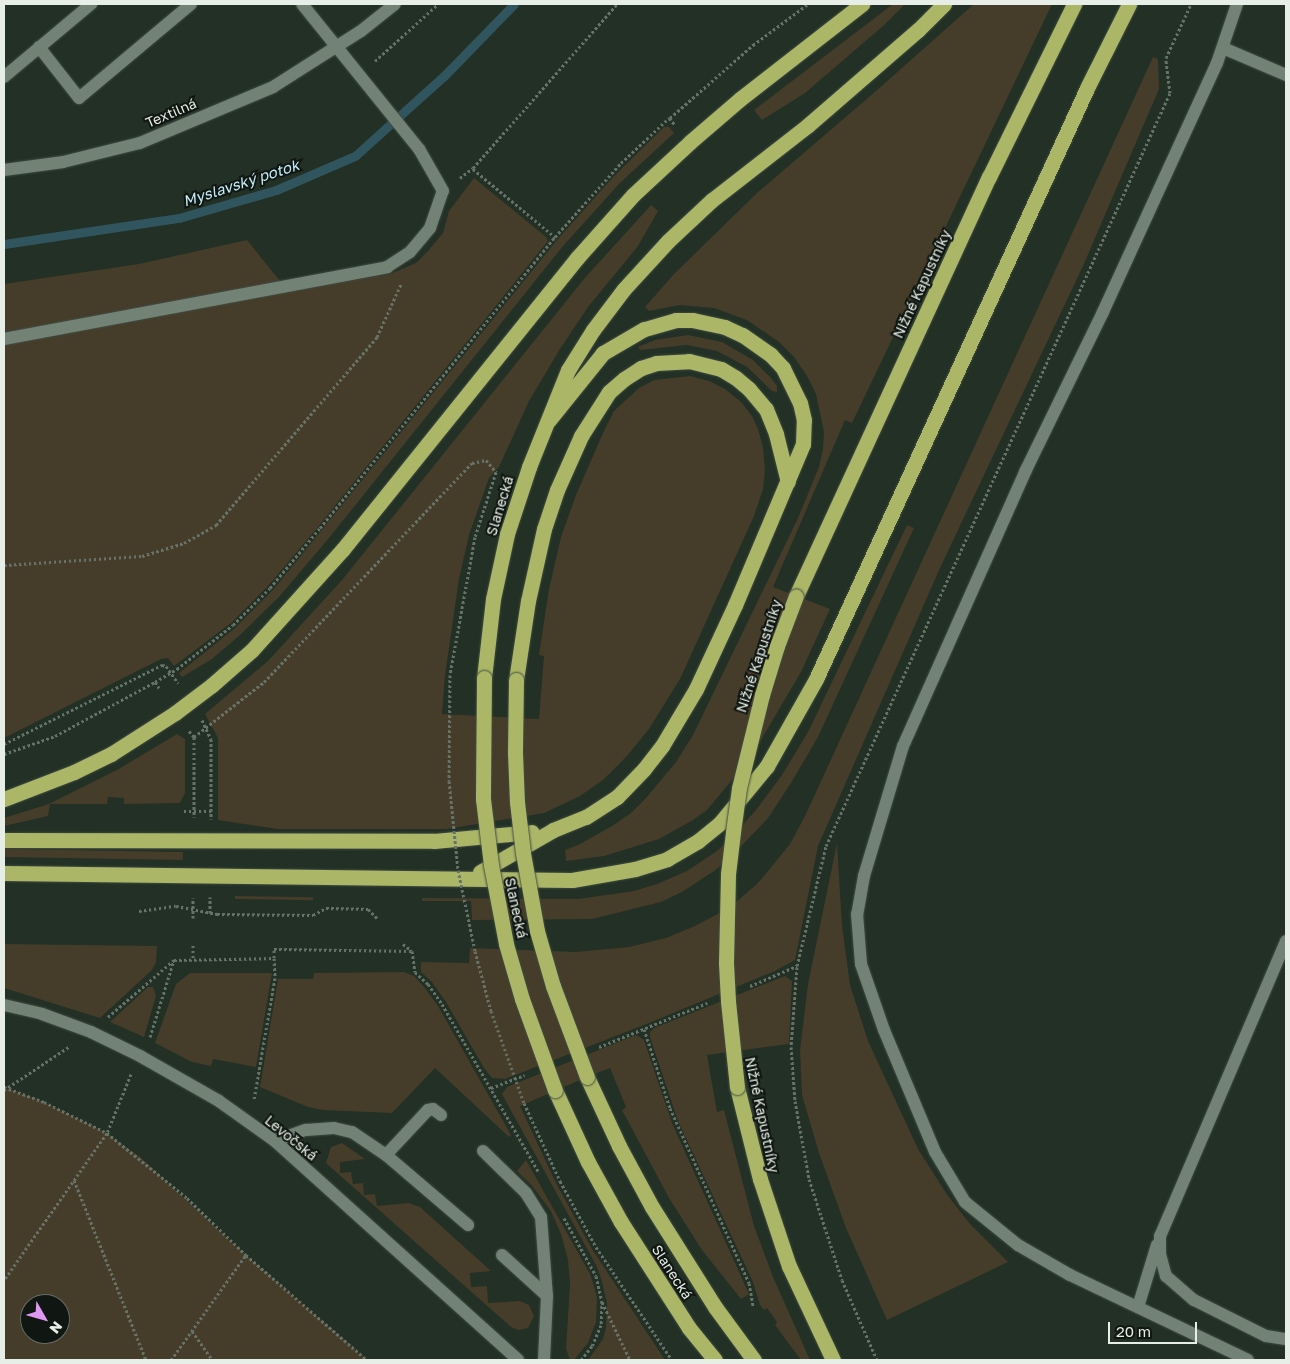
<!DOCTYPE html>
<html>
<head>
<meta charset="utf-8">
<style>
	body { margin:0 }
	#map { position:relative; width:1290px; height:1364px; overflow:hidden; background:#223025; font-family:"Golos Text",sans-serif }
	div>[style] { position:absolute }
	.green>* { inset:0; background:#463c2a; transform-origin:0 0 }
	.stream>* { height:9px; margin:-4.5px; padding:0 4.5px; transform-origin:4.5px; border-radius:4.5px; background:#31555f }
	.path>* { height:3px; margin-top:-1.5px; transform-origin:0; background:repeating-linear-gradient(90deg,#677369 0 2.5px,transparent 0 5px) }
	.roads { filter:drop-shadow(0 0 1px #404b42) drop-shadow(0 0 1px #404b42) }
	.lane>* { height:12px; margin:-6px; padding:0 6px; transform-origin:6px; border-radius:6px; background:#728275 }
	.street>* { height:12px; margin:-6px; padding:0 6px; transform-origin:6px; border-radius:6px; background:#728275 }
	.highway>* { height:15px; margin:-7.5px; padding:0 7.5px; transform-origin:7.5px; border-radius:7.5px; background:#abb766 }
	.path-bridge>* { height:3px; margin-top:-1.5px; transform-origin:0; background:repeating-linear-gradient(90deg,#677369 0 2.5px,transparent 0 5px) }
	.bridges { filter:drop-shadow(0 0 1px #404b42) drop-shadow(0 0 1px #404b42) }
	.highway-bridge>* { height:15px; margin:-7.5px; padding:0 7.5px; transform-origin:7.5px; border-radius:7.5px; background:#abb766 }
	span { translate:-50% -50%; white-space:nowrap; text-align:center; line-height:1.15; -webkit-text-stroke:4px #101611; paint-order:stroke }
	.street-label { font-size:14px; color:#e6eee7 }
	.water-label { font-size:15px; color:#c4edf9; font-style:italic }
	.frame { position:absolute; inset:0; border:5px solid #e6eee7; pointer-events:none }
	.north { position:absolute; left:20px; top:1294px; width:50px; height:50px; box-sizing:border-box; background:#101611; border:1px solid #666c67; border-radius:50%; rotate:128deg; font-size:14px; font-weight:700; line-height:20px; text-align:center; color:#e6eee7 }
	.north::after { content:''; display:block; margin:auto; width:18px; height:22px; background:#df98f2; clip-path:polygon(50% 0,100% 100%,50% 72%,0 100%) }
	.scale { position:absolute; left:1108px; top:1322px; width:89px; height:22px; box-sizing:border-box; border:2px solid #e6eee7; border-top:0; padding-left:6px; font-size:15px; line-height:18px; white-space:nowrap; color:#e6eee7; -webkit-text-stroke:4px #101611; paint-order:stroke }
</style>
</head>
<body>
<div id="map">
	<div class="green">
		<div style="clip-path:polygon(893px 4px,905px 4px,883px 26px,805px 93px,762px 120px,754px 110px)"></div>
		<div style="clip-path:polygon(974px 4px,1052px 4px,852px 423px,845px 420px,773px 587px,830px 609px,801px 672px,751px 757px,707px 810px,693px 820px,659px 839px,604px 856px,566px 861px,565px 850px,578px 845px,612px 826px,631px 813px,646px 798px,676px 762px,693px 735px,798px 518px,819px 467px,823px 449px,824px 432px,816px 394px,807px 376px,794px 357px,779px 342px,747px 320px,714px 308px,680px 305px,649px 311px,645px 307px,674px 274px,757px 193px,876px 91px)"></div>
		<div style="clip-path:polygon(1153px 57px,1158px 59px,1159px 89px,1083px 266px,940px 568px,818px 846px,795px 960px,775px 971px,644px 1025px,505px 1079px,492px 1078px,484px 1068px,446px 1002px,431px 981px,421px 972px,421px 962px,469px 963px,470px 948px,576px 952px,629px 947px,666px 938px,695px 926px,729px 908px,758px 883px,790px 844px,806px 814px)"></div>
		<div style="clip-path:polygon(664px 127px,669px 127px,674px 133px,620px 183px,563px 246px,329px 538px,279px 597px,240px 635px,212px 659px,182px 677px,179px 673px,235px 628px,273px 590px,557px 240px,614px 176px)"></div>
		<div style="clip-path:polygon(474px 178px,546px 237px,548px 241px,318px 527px,268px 586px,231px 623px,174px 666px,168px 658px,161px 659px,4px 738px,4px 284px,139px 264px,247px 240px,288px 291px,390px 274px,416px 263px,428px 251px,443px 233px,449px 211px)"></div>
		<div style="clip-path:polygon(651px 205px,658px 211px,638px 246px,588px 307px,560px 349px,529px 401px,499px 467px,489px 478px,469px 535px,459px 579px,445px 675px,442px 714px,539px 719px,544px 656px,539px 655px,549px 589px,561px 537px,576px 495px,603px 433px,614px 411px,639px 388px,654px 380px,690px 376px,709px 381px,725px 389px,741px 402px,752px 416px,758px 429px,763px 447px,765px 470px,763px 489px,754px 516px,680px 679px,649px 729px,627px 756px,603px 780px,580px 796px,544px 813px,447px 829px,278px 829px,218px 820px,218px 738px,205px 714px,268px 661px,342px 580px,584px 279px)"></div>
		<div style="clip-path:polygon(688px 335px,722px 342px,753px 360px,771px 378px,777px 386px,777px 392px,772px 391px,747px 367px,717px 351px,687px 345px,640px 350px,638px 347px,655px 340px)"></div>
		<div style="clip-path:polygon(907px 525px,914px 528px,818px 737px,791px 783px,768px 818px,731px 857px,714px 871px,682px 892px,661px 902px,592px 919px,472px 920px,471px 901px,422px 901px,422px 898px,578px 899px,634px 891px,657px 884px,687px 871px,717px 851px,733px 836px,756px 810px,782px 775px,808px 732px)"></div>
		<div style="clip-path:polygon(177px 734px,185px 739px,185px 793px,180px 803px,124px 804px,124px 798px,108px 797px,107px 804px,50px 804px,48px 816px,4px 826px,4px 818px,49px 804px,117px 770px)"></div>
		<div style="clip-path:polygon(837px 843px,842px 926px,850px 985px,868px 1041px,918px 1149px,948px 1196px,970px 1224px,1008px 1262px,887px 1320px,846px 1228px,819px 1153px,802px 1095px,800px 1050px,808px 984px)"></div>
		<div style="left:4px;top:849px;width:179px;height:8px;rotate:1deg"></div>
		<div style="left:235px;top:896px;width:78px;height:3px;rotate:1deg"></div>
		<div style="clip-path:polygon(4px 944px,157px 946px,156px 962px,152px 970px,100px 1018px,4px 988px)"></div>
		<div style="clip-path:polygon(404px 972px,414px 976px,425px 988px,438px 1006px,511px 1135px,509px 1137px,435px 1068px,392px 1113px,323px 1110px,308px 1107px,260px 1087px,278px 979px,313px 979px,314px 973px)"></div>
		<div style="clip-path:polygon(190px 973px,272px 973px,256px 1067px,213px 1059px,211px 1066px,192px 1062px,155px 1043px,176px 984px)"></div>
		<div style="clip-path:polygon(785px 976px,792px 981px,789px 1044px,707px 1055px,717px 1112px,724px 1110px,754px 1226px,773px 1277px,810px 1360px,801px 1360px,775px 1325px,777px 1322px,767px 1308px,764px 1310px,760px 1305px,753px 1282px,678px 1121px,650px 1037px,650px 1032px,654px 1028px)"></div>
		<div style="clip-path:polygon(148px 987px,153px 987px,156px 996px,144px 1037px,110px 1022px)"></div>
		<div style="clip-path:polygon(636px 1035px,644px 1040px,672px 1123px,749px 1294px,741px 1299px,702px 1250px,669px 1198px,622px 1110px,626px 1107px,610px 1068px,587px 1077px,520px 1106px,556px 1183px,592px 1249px,665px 1360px,588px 1360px,603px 1339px,606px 1328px,607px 1303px,601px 1278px,596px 1265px,502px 1094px,507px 1087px)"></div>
		<div style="clip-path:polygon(evenodd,8px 1088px,44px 1102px,107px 1133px,140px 1157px,246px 1255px,368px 1360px,4px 1360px,4px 1090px,8px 1088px,30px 1304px,60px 1304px,60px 1334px,30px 1334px,30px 1304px)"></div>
		<div style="clip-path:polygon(342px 1143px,365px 1159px,340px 1162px,340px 1173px,351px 1172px,353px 1184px,363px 1183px,364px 1195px,375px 1194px,377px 1206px,409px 1203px,420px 1207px,491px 1271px,470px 1273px,471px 1287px,487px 1286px,488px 1303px,520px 1301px,529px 1305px,534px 1316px,528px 1328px,518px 1330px,511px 1327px,326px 1163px,331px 1147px)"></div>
		<div style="clip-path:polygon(526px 1160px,590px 1274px,594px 1286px,597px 1298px,596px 1322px,588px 1343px,574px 1360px,570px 1360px,566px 1349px,570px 1284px,568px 1260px,561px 1234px,551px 1211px,532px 1186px,517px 1171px)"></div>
	</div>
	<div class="stream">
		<div style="left:4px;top:244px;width:177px;rotate:-8.5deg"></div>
		<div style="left:179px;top:218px;width:101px;rotate:-16.1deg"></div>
		<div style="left:276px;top:190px;width:86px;rotate:-23.3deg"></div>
		<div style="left:355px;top:156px;width:120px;rotate:-42deg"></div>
		<div style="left:444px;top:76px;width:100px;rotate:-45.8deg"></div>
	</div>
	<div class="path">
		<div style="left:375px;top:61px;width:85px;rotate:-42.1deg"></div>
		<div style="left:670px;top:118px;width:111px;rotate:-41.3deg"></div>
		<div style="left:753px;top:45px;width:69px;rotate:-36.7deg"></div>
		<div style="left:473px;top:169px;width:107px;rotate:39.7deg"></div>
		<div style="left:460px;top:178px;width:16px;rotate:-38deg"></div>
		<div style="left:473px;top:168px;width:218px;rotate:-48.7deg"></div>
		<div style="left:4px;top:565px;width:138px;rotate:-3.7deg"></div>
		<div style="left:142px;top:556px;width:44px;rotate:-17.2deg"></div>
		<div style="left:184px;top:543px;width:37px;rotate:-29deg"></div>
		<div style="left:216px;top:525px;width:248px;rotate:-49.4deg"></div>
		<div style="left:377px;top:337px;width:58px;rotate:-65.6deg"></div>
		<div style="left:155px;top:682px;width:7px;rotate:56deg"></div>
		<div style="left:202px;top:720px;width:21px;rotate:65deg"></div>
		<div style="left:211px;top:739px;width:80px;rotate:90deg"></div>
		<div style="left:189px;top:731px;width:8px;rotate:50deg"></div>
		<div style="left:194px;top:737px;width:80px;rotate:90deg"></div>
		<div style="left:194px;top:737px;width:89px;rotate:-38.2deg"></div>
		<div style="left:264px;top:682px;width:302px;rotate:-46.5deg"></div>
		<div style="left:472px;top:463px;width:14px;rotate:-12deg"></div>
		<div style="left:486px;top:460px;width:16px;rotate:50deg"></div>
		<div style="left:496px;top:472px;width:68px;rotate:107.9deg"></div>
		<div style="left:475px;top:537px;width:140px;rotate:100.3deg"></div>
		<div style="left:4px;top:744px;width:177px;rotate:-26.6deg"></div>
		<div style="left:162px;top:665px;width:4px;rotate:14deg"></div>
		<div style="left:166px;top:666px;width:21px;rotate:55deg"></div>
		<div style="left:4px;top:754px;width:54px;rotate:-19.4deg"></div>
		<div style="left:55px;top:736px;width:114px;rotate:-28.4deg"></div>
		<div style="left:155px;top:682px;width:26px;rotate:-31deg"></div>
		<div style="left:177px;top:669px;width:71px;rotate:-38.2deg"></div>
		<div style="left:233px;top:625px;width:52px;rotate:-45deg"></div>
		<div style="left:270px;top:588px;width:78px;rotate:-50.2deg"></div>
		<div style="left:320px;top:528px;width:374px;rotate:-51.1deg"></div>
		<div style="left:555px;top:237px;width:99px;rotate:-48.3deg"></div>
		<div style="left:621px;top:163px;width:66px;rotate:-43.2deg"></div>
		<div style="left:669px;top:118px;width:9px;rotate:49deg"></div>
		<div style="left:184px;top:811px;width:27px"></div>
		<div style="left:139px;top:911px;width:37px;rotate:-8deg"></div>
		<div style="left:176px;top:906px;width:42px;rotate:11deg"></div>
		<div style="left:217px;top:914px;width:96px;rotate:0.6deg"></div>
		<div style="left:313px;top:915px;width:15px;rotate:-28deg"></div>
		<div style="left:326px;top:908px;width:42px;rotate:1.4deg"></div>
		<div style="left:368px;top:909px;width:13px;rotate:45deg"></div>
		<div style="left:210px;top:913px;width:16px;rotate:-90deg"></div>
		<div style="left:193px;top:918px;width:20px;rotate:-90deg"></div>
		<div style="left:403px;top:944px;width:11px;rotate:38deg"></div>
		<div style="left:412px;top:951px;width:21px;rotate:82deg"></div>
		<div style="left:415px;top:972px;width:18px;rotate:43deg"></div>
		<div style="left:428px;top:984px;width:24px;rotate:55deg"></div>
		<div style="left:442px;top:1004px;width:195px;rotate:60.1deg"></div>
		<div style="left:193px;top:945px;width:15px;rotate:90deg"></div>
		<div style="left:274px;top:958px;width:9px;rotate:-90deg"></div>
		<div style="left:274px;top:949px;width:137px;rotate:0.8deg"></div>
		<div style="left:797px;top:967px;width:80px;rotate:94.3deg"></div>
		<div style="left:791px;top:1047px;width:54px;rotate:85.8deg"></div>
		<div style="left:795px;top:1101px;width:79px;rotate:79.8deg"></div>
		<div style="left:809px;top:1179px;width:106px;rotate:71.9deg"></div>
		<div style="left:842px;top:1280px;width:87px;rotate:66.4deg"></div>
		<div style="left:750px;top:986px;width:51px;rotate:-23.1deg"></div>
		<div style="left:797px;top:966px;width:123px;rotate:-76.4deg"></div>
		<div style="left:826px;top:846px;width:828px;rotate:-65.45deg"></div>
		<div style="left:1170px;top:93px;width:35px;rotate:-97deg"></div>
		<div style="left:1166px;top:58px;width:60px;rotate:-65.2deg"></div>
		<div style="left:108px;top:1017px;width:87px;rotate:-40.8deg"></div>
		<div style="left:174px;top:960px;width:100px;rotate:-1.1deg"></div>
		<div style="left:274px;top:958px;width:20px;rotate:87deg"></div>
		<div style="left:275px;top:978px;width:123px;rotate:99.8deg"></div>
		<div style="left:644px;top:1029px;width:83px;rotate:71.8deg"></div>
		<div style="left:670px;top:1108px;width:192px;rotate:65.7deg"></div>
		<div style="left:749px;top:1283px;width:23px;rotate:80deg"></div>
		<div style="left:150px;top:1037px;width:81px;rotate:-72.7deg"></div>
		<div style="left:599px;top:1047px;width:117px;rotate:-22.2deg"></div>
		<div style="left:131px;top:1074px;width:64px;rotate:112.1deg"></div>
		<div style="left:107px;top:1133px;width:103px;rotate:39.1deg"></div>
		<div style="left:187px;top:1198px;width:82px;rotate:44deg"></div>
		<div style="left:246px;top:1255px;width:160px;rotate:41deg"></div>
		<div style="left:4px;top:1087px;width:43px;rotate:20.6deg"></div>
		<div style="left:44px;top:1102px;width:70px;rotate:26.2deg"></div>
		<div style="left:107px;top:1133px;width:179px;rotate:125deg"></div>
		<div style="left:491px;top:1088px;width:36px;rotate:-21deg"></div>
		<div style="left:4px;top:1090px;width:79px;rotate:-33.7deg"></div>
		<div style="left:524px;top:1103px;width:86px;rotate:65.2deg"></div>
		<div style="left:560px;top:1181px;width:75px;rotate:61.4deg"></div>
		<div style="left:596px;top:1247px;width:136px;rotate:56.1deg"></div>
		<div style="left:74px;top:1180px;width:194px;rotate:68.2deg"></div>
		<div style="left:564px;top:1218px;width:66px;rotate:61.1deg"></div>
		<div style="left:596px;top:1276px;width:26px;rotate:77deg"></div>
		<div style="left:602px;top:1301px;width:24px;rotate:92deg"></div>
		<div style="left:601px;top:1325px;width:23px;rotate:113deg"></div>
		<div style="left:592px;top:1346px;width:18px;rotate:128deg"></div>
		<div style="left:602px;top:1302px;width:64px;rotate:64.2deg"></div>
		<div style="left:192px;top:1331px;width:35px;rotate:55deg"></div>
		<div style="left:171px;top:1360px;width:129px;rotate:-54.5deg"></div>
	</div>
	<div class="roads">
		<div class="lane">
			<div style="left:1237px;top:4px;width:62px;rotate:108.7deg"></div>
			<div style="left:1217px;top:63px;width:274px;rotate:114.6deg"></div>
			<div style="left:1103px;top:312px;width:176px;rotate:116deg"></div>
			<div style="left:1026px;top:470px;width:302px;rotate:114deg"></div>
			<div style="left:903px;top:746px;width:136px;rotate:106.7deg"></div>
			<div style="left:864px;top:876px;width:39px;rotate:100deg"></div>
			<div style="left:857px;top:914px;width:50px;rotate:85.4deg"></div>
			<div style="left:861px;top:964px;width:70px;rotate:70.8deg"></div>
			<div style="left:884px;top:1030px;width:132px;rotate:67.3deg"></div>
			<div style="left:935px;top:1152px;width:58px;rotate:59deg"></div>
			<div style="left:965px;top:1202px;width:68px;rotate:39.1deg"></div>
			<div style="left:1018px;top:1245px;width:60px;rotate:30deg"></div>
			<div style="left:1070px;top:1275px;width:197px;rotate:25.5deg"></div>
			<div style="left:39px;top:47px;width:65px;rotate:51.9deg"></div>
			<div style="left:79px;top:98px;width:146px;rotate:-40deg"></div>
			<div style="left:1223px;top:48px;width:69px;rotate:23.2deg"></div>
			<div style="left:4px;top:77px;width:114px;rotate:-40deg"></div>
			<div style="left:4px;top:170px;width:60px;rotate:-7.7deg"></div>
			<div style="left:63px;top:162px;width:79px;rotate:-13.9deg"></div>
			<div style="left:140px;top:143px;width:144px;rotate:-22.8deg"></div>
			<div style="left:273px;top:87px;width:104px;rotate:-32.5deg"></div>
			<div style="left:361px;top:31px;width:43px;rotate:-38.5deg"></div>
			<div style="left:4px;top:339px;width:390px;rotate:-10.6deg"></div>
			<div style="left:387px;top:267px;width:27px;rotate:-33deg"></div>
			<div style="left:410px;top:252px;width:31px;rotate:-50deg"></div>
			<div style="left:430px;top:228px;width:39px;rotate:-71deg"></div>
			<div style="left:443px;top:191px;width:48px;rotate:-119.7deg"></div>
			<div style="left:419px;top:149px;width:186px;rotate:-128.9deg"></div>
			<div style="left:1286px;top:941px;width:321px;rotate:113.1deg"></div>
			<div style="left:1160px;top:1236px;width:18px;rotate:90deg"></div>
			<div style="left:1160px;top:1254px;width:23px;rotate:75deg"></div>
			<div style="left:1166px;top:1276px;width:37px;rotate:41deg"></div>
			<div style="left:1194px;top:1300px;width:80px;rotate:26.6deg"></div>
			<div style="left:1266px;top:1336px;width:20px;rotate:9deg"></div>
			<div style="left:275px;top:1141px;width:33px;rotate:-20deg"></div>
			<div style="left:306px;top:1130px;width:28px;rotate:-4deg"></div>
			<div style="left:334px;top:1128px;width:18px;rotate:13deg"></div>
			<div style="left:352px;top:1132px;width:41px;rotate:34.1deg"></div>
			<div style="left:386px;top:1155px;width:108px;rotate:40.5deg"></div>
			<div style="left:483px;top:1151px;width:60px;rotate:44.3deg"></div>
			<div style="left:526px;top:1193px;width:28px;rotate:58deg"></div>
			<div style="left:541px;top:1217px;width:79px;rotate:85.7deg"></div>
			<div style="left:386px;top:1155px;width:62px;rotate:-47deg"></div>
			<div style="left:428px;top:1110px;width:5px;rotate:-11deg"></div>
			<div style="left:433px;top:1109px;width:10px;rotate:37deg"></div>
			<div style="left:502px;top:1255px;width:61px;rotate:42.3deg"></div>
			<div style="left:547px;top:1296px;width:64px;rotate:92.7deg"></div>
			<div style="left:1138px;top:1307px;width:65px;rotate:-73deg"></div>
		</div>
		<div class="street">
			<div style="left:4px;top:1005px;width:39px;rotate:13deg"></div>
			<div style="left:42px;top:1014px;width:52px;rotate:20.2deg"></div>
			<div style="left:91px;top:1032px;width:55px;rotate:26.1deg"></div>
			<div style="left:140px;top:1056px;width:91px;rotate:29.7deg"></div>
			<div style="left:219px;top:1101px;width:69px;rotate:35.5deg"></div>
			<div style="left:275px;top:1141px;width:327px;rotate:42deg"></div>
		</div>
		<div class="highway">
			<div style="left:796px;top:596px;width:461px;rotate:-65.3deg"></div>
			<div style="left:989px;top:177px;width:193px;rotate:-63.8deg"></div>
			<div style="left:484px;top:678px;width:80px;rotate:-83.5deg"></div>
			<div style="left:493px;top:599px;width:66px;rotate:-77.8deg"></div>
			<div style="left:507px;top:534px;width:71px;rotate:-71.8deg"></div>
			<div style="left:529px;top:467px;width:105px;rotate:-68.1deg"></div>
			<div style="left:568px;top:370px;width:47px;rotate:-58deg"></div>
			<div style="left:593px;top:330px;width:51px;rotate:-52.9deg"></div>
			<div style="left:624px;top:289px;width:65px;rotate:-47.5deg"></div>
			<div style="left:668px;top:241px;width:60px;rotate:-43deg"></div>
			<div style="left:712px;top:200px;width:120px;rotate:-37.9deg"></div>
			<div style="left:807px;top:126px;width:147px;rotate:-40.9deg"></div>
			<div style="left:918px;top:30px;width:37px;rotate:-45deg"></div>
			<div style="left:516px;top:680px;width:80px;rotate:-81.4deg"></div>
			<div style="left:528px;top:601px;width:74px;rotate:-77.5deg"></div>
			<div style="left:544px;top:529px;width:41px;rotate:-71.6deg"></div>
			<div style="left:557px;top:490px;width:59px;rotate:-66deg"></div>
			<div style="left:581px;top:436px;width:52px;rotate:-57.5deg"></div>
			<div style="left:609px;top:392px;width:20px;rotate:-41deg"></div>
			<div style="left:624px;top:379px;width:20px;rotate:-33deg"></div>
			<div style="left:641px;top:368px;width:16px;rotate:-18deg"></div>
			<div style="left:656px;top:363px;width:33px;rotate:-3deg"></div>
			<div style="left:689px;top:361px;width:33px;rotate:14deg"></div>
			<div style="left:721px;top:369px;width:17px;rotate:31deg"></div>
			<div style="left:736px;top:378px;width:17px;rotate:40deg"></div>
			<div style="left:749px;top:389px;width:26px;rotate:50deg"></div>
			<div style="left:766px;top:409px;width:27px;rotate:68deg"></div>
			<div style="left:776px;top:434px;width:49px;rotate:76deg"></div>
			<div style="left:4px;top:799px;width:75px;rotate:-21.1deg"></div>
			<div style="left:74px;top:772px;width:41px;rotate:-25.9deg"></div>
			<div style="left:111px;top:754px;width:76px;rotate:-32.6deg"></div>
			<div style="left:175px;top:713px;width:46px;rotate:-37.1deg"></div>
			<div style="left:212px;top:685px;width:53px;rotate:-41.2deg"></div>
			<div style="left:252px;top:650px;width:136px;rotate:-48deg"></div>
			<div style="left:343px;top:549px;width:373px;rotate:-51.2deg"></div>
			<div style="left:577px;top:258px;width:84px;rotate:-48.4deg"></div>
			<div style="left:633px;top:195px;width:78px;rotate:-42.9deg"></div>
			<div style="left:690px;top:142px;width:66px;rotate:-40.7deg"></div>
			<div style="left:740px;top:99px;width:155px;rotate:-37.9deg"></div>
			<div style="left:4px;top:840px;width:430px;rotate:0.1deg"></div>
			<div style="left:434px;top:841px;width:98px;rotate:-5.2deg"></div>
			<div style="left:480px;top:872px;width:84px;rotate:-29.9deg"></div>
			<div style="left:553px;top:830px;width:35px;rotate:-22deg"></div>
			<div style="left:586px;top:817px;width:37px;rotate:-33deg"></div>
			<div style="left:617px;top:797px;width:39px;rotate:-46deg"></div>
			<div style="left:644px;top:769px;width:29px;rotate:-52deg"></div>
			<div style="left:662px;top:746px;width:66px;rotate:-59.2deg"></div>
			<div style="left:696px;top:689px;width:93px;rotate:-65.1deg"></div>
			<div style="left:735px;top:605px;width:175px;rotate:-67.1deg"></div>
			<div style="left:803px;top:444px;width:24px;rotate:-88deg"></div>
			<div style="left:804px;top:420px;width:17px;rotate:-103deg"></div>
			<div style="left:800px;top:403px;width:39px;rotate:-116deg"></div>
			<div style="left:783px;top:368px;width:18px;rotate:-133deg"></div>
			<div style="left:771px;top:355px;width:35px;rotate:-145deg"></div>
			<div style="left:742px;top:335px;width:19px;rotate:-155deg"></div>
			<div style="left:725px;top:327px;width:34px;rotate:-168deg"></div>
			<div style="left:692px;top:320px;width:16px;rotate:180deg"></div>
			<div style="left:676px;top:320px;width:33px;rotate:164deg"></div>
			<div style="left:644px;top:329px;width:48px;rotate:149.7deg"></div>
			<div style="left:603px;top:353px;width:86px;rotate:128.9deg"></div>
			<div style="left:4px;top:873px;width:568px;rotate:0.71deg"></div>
			<div style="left:572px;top:880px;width:64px;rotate:-9.9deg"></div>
			<div style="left:635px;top:869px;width:34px;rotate:-17deg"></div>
			<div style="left:667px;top:859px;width:36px;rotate:-30deg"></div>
			<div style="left:698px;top:841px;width:28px;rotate:-39deg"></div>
			<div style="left:720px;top:823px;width:74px;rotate:-50.5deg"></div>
			<div style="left:767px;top:766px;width:100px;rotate:-60.6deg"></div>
			<div style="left:816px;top:679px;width:652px;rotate:-65.36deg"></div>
			<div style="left:1088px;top:86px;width:92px;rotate:-63.4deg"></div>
			<div style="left:587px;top:1077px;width:76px;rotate:65.1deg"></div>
			<div style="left:619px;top:1146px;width:69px;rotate:61.6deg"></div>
			<div style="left:652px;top:1207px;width:118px;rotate:57.8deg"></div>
			<div style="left:715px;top:1307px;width:66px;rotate:53.7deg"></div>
			<div style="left:737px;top:1087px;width:95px;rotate:76deg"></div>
			<div style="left:760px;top:1179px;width:92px;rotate:71.6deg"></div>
			<div style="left:789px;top:1266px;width:104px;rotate:64.9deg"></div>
			<div style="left:555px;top:1090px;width:79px;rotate:65.4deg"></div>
			<div style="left:588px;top:1162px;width:68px;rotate:61.2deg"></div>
			<div style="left:621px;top:1222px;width:126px;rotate:57.3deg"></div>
			<div style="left:689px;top:1328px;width:41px;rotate:50.9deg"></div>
		</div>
	</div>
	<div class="path-bridge">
		<div style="left:450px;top:675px;width:106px;rotate:90.5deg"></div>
		<div style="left:449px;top:781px;width:89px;rotate:84.2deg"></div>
		<div style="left:458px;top:870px;width:83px;rotate:78.1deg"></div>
		<div style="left:475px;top:951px;width:62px;rotate:75.1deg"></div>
		<div style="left:491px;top:1011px;width:98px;rotate:70.3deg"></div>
	</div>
	<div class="bridges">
		<div class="highway-bridge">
			<div style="left:484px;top:678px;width:121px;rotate:90.5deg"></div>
			<div style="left:483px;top:799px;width:66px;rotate:83.1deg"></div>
			<div style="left:491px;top:865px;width:80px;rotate:79.2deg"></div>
			<div style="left:506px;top:944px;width:57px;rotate:73.8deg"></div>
			<div style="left:522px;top:999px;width:97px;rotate:70.1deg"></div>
			<div style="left:516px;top:680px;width:73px;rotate:90.8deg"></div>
			<div style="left:515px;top:753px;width:49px;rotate:87.7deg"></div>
			<div style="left:517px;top:802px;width:51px;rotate:83.3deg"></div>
			<div style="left:523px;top:853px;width:79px;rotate:79.8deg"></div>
			<div style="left:537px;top:931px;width:57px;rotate:73.8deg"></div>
			<div style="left:553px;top:986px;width:97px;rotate:69.5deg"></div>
			<div style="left:737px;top:1087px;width:86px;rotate:-96deg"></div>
			<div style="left:728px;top:1001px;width:38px;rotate:-93deg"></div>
			<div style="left:726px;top:963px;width:89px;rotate:-88.7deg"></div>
			<div style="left:728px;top:874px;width:42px;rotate:-83.2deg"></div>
			<div style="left:733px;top:832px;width:44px;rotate:-82.2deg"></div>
			<div style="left:739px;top:788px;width:96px;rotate:-76.1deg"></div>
			<div style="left:762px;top:695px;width:51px;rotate:-73deg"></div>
			<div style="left:777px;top:646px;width:53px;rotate:-69.2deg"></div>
		</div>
	</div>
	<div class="street-label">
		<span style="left:171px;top:113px;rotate:-23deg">Textilná</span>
		<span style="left:922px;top:284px;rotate:-65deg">Nižné Kapustníky</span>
		<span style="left:500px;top:506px;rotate:-73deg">Slanecká</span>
		<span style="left:759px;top:656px;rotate:-72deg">Nižné Kapustníky</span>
		<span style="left:516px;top:908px;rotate:78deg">Slanecká</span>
		<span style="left:762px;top:1115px;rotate:78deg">Nižné Kapustníky</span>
		<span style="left:291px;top:1138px;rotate:39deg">Levočská</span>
		<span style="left:672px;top:1272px;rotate:57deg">Slanecká</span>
	</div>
	<div class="water-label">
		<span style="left:241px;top:183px;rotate:-18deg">Myslavský potok</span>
	</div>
	<div class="frame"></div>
	<div class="north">N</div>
	<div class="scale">20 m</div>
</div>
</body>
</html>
